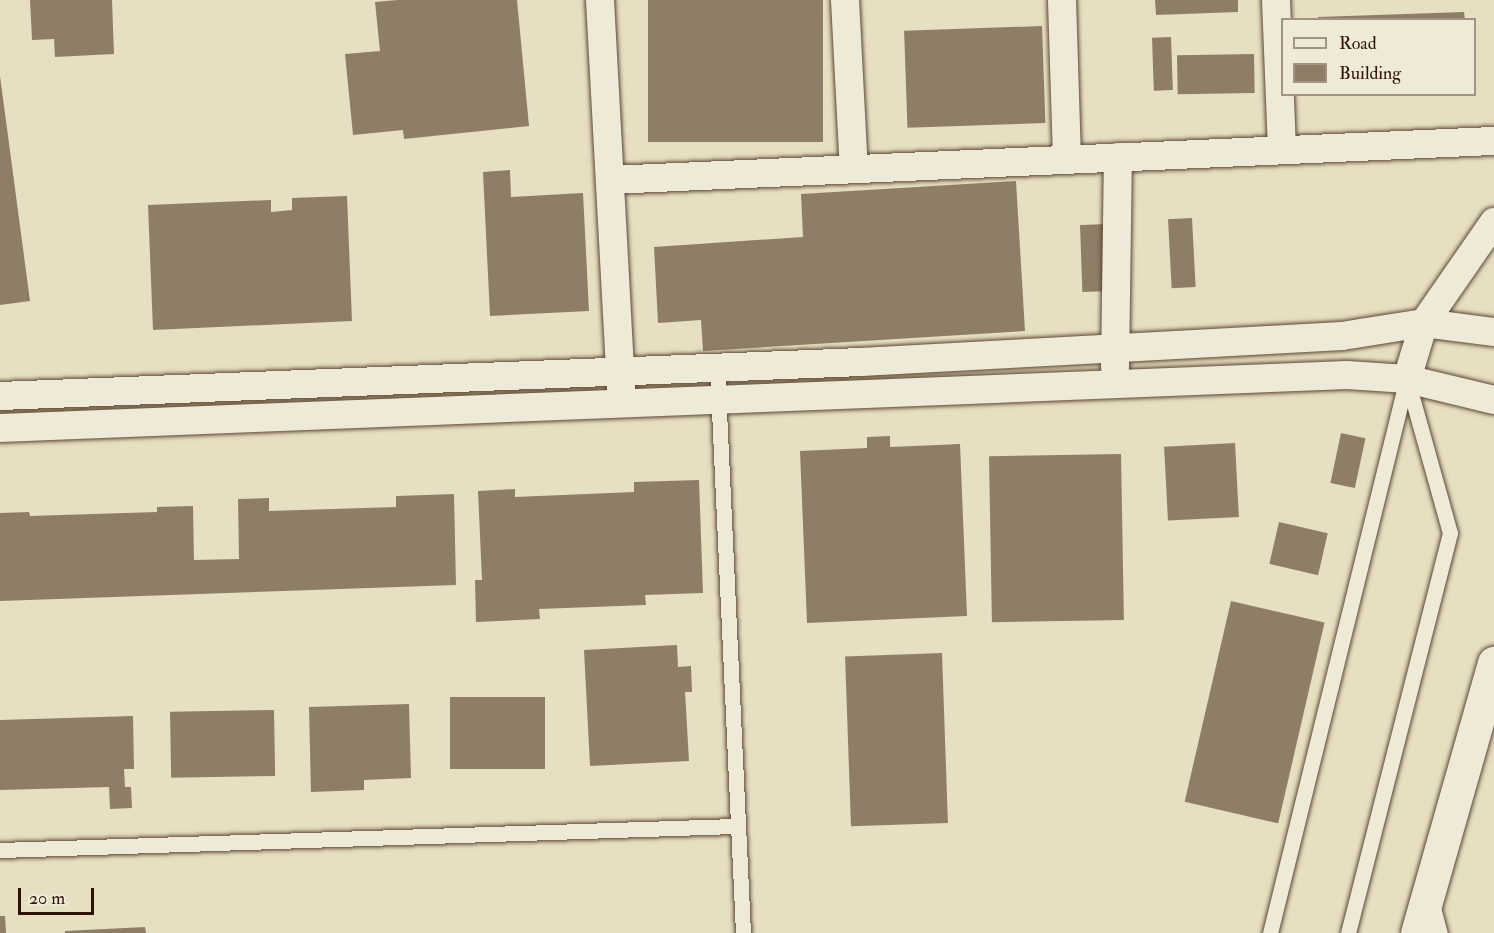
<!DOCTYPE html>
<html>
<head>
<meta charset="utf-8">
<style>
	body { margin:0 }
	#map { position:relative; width:1494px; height:933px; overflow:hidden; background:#e7dfc1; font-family:"IM FELL Double Pica",serif }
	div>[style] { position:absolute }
	.building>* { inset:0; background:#8e7e67; transform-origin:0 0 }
	.roads { filter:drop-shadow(0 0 2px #5c4734) drop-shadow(0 0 2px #5c4734) }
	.service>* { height:15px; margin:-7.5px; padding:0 7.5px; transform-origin:7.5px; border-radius:7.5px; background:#efead7 }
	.minor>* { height:28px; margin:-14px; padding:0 14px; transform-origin:14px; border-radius:14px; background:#efead7 }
	.tertiary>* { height:33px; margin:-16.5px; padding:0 16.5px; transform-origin:16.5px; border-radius:16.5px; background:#efead7 }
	span { translate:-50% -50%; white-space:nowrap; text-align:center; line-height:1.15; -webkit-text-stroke:4.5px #efead7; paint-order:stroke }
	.legend { position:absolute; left:1281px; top:18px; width:195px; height:78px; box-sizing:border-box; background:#efead7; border:2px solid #a29483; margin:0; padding:8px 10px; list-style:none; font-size:18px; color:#2e1405 }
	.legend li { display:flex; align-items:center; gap:12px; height:30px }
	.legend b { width:30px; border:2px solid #a29483 }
	.scale { position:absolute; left:18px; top:888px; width:76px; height:27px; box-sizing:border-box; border:3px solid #2e1405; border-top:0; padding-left:8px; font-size:18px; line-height:21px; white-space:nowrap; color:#2e1405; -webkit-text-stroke:4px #efead7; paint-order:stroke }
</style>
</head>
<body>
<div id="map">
	<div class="building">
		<div style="clip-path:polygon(30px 0,112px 0,114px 54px,55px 57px,54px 39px,32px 40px)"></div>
		<div style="clip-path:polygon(398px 0,517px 0,529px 126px,404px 139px,403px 130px,353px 135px,345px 54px,380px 51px,375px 2px)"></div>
		<div style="left:648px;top:0;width:175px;height:142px"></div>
		<div style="clip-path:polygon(1155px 0,1238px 0,1238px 12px,1156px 15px)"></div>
		<div style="clip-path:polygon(1464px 12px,1465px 20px,1318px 20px,1318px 17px)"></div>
		<div style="left:1042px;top:26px;width:97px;height:138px;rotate:88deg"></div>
		<div style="left:1171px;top:37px;width:53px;height:19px;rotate:88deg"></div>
		<div style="left:1254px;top:54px;width:39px;height:77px;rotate:89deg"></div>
		<div style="clip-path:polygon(0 76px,30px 301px,0 305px)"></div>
		<div style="clip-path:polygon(510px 170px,511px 197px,583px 193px,589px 311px,490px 316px,483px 172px)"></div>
		<div style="clip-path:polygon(1016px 181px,1025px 331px,703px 351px,701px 320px,658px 323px,654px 247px,803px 237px,801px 194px)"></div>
		<div style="clip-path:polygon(347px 196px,352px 321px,153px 330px,148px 205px,271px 200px,271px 212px,292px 210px,292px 198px)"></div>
		<div style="left:1192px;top:218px;width:69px;height:24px;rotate:87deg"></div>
		<div style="left:1109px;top:224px;width:67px;height:29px;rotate:88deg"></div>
		<div style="left:1341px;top:433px;width:25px;height:51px;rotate:12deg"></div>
		<div style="clip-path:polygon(890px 436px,890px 447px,960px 444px,967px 616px,807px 623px,800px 451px,867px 448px,867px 437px)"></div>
		<div style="left:1235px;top:443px;width:74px;height:71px;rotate:87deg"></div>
		<div style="left:1121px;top:454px;width:166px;height:132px;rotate:89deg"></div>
		<div style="clip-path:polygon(699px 480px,703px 593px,645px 595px,646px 605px,539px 609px,540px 619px,476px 622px,475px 580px,482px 580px,478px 491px,515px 489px,515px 497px,634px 492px,634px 482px)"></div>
		<div style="clip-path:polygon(454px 494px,456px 585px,0 601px,0 513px,29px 512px,30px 516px,157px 512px,157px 507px,193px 506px,194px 560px,239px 559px,238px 499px,269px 498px,269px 511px,396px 507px,396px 496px)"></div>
		<div style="left:1279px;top:522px;width:50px;height:43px;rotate:13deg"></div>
		<div style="left:1231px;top:601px;width:96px;height:206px;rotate:13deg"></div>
		<div style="clip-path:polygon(677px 645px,678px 667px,691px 666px,692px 692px,685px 692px,689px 761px,590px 766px,584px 650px)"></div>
		<div style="left:942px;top:653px;width:170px;height:97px;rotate:88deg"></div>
		<div style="left:545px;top:697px;width:72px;height:95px;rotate:90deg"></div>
		<div style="clip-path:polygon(409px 704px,411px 778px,364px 780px,364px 790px,311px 792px,309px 707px)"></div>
		<div style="left:274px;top:710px;width:66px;height:104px;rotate:89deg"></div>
		<div style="clip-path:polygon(133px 716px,134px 769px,124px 769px,125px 787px,131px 787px,132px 808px,110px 809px,109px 787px,0 790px,0 720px)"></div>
		<div style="clip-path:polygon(0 916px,5px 916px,6px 933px,0 933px)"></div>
		<div style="clip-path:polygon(145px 927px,146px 933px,65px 933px,65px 931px)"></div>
	</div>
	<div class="roads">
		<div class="service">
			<div style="left:717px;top:367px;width:567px;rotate:87.37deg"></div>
			<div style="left:0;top:850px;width:735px;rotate:-1.87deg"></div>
			<div style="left:1432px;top:904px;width:30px;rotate:75deg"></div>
			<div style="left:1270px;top:933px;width:568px;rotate:-76.14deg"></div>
			<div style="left:1348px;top:933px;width:413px;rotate:-75.7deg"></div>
			<div style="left:1450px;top:533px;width:160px;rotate:-105.6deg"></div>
		</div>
		<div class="minor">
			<div style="left:600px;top:0;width:390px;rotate:86.9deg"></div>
			<div style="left:845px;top:0;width:169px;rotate:87deg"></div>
			<div style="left:1062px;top:0;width:159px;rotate:88.2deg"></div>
			<div style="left:1276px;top:0;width:149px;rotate:87.7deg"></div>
			<div style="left:610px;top:180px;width:885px;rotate:-2.53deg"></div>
			<div style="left:1115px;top:367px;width:210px;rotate:-89.2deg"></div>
			<div style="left:1407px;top:379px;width:59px;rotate:-73.1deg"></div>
			<div style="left:1424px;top:323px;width:123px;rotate:-55.3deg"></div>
			<div style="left:0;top:396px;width:862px;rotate:-2.26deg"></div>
			<div style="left:861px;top:362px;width:482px;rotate:-3.1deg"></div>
			<div style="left:1342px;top:336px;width:83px;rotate:-9deg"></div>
			<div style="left:1424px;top:323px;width:71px;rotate:7.3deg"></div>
			<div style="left:0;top:428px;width:1348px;rotate:-2.25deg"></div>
			<div style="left:1347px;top:375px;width:60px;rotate:3.8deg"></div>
			<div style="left:1407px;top:379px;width:89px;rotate:13.6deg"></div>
		</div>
		<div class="tertiary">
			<div style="left:1417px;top:933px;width:281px;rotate:-74.1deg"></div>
		</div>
	</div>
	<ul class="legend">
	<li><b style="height:8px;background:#efead7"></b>Road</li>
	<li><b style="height:16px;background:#8e7e67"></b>Building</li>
	</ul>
	<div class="scale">20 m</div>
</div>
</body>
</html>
